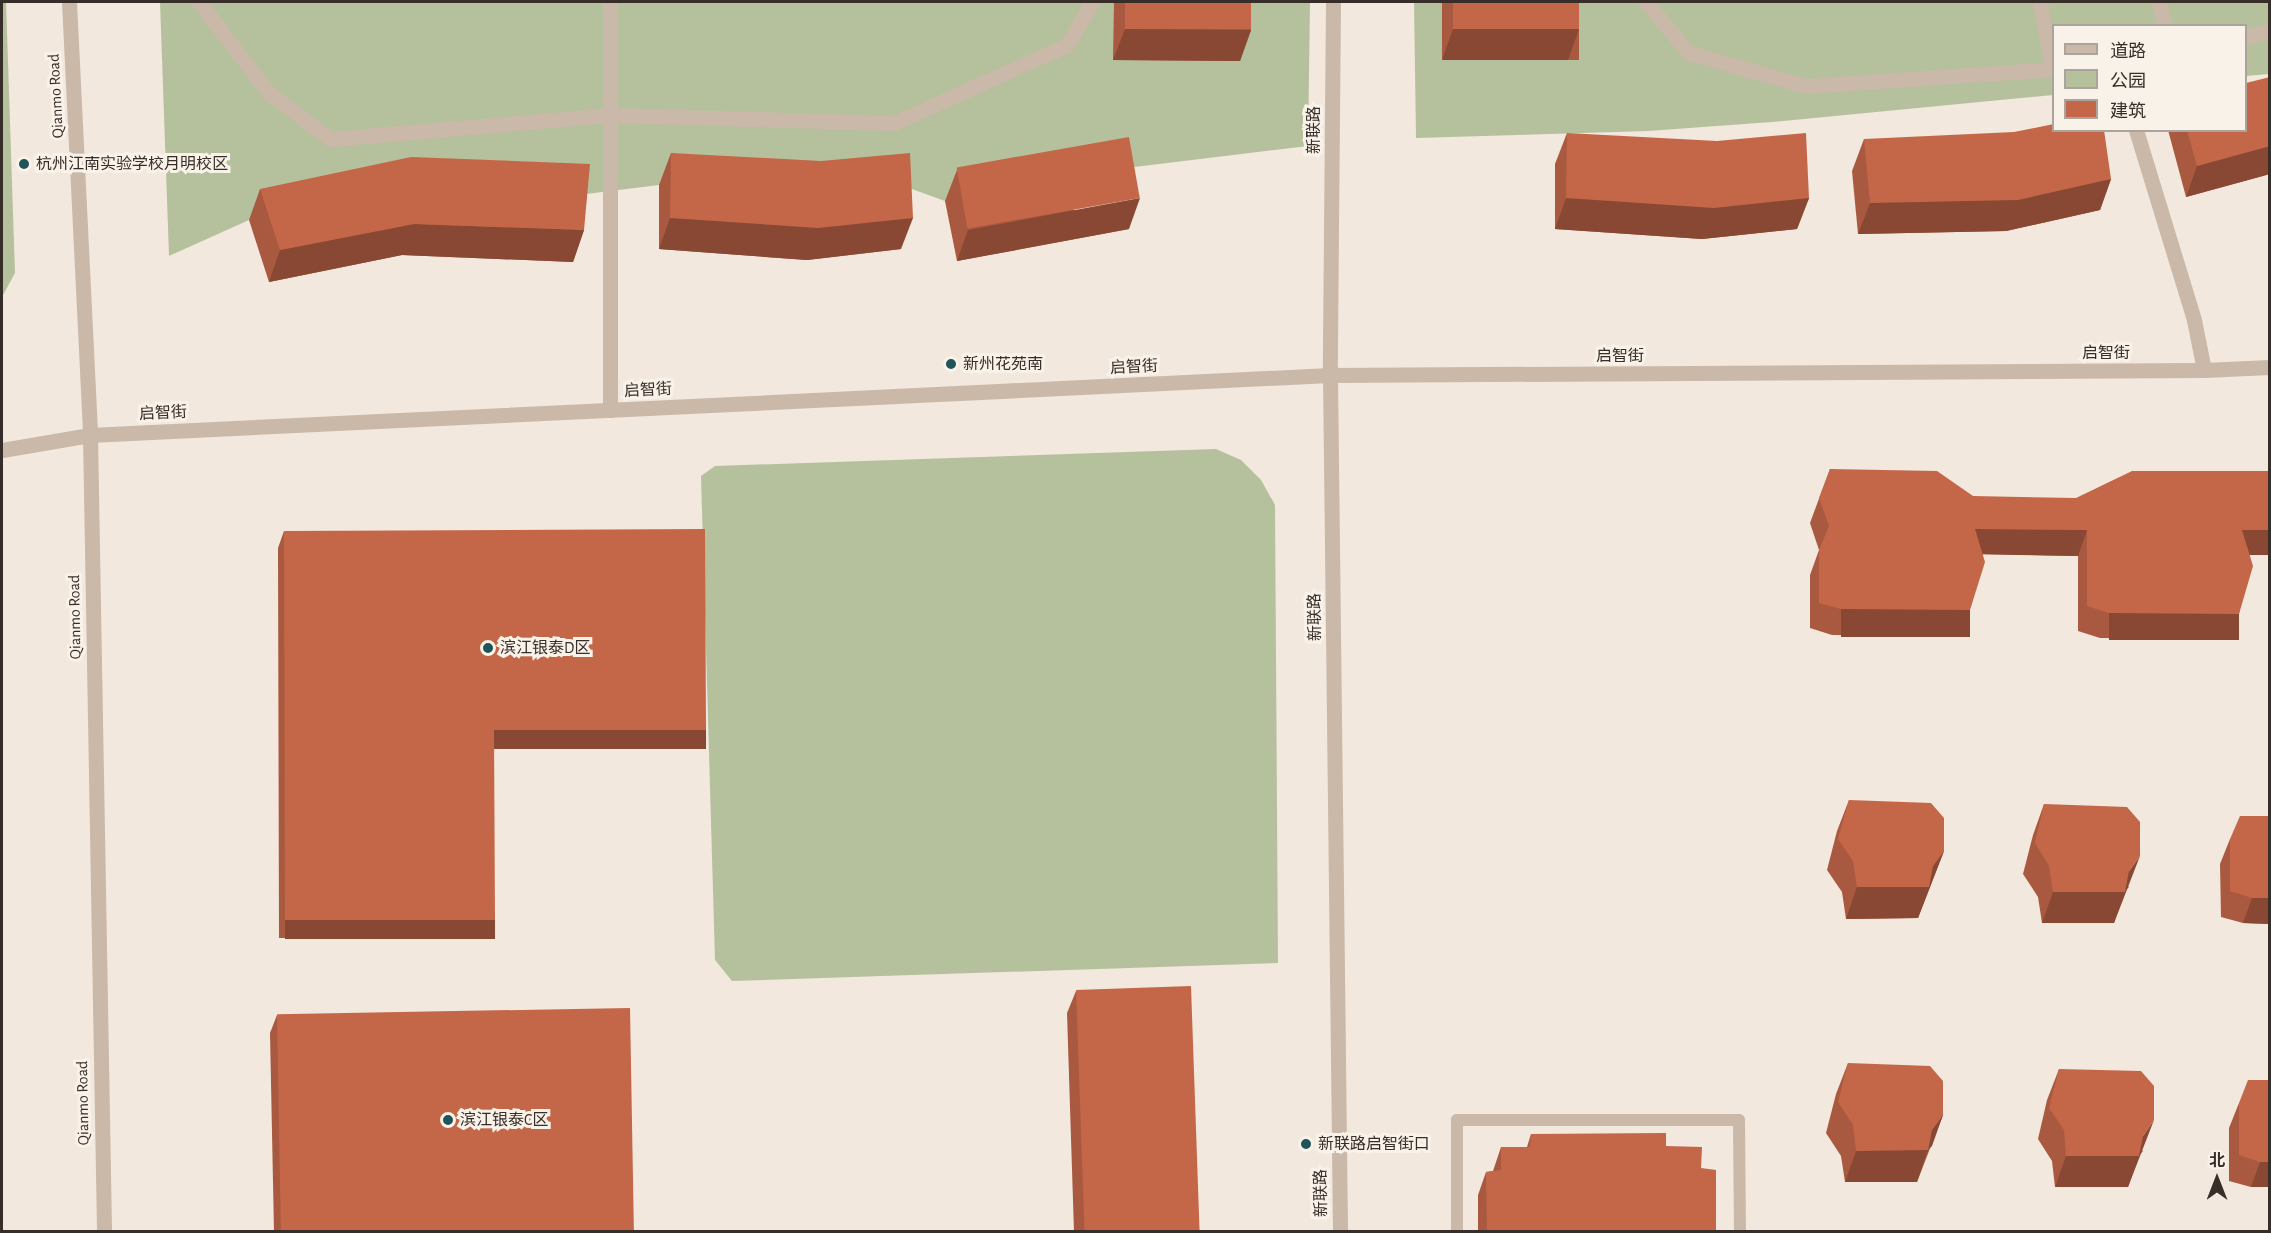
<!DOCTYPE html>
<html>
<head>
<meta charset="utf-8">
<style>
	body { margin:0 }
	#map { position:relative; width:2271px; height:1233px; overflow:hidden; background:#f2e8dd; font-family:"Alegreya Sans","Noto Sans SC",sans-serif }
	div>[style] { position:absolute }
	.green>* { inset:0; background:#b5c19d }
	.service>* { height:12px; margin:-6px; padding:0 6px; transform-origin:6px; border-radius:6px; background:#cab8a9 }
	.minor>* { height:15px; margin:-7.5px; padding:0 7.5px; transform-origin:7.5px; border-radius:7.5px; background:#cab8a9 }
	.tertiary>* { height:15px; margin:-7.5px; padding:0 7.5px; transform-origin:7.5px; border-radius:7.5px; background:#cab8a9 }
	.wall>* { inset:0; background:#a9593f; transform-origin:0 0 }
	.shaded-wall>* { inset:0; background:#894833; transform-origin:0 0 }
	.building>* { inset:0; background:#c46749; transform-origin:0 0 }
	.dots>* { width:16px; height:16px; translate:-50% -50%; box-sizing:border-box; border:3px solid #f9f2e9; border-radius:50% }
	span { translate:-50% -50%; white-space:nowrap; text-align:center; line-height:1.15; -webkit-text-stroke:6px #f9f2e9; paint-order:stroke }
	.street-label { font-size:16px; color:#372d29 }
	.poi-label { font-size:16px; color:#372d29 }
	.left { translate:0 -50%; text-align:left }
	.frame { position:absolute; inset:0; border:3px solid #372d29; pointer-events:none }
	.legend { position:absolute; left:2052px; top:24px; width:195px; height:108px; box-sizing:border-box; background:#f9f2e9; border:2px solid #aba39c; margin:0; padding:8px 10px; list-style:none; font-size:18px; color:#372d29 }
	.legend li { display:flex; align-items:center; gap:12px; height:30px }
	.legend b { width:30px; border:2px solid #aba39c }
	.north { position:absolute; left:2187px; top:1149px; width:60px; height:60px; -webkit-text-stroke:4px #f9f2e9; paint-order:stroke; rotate:0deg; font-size:16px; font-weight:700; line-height:24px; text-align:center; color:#372d29 }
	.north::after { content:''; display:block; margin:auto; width:21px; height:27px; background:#372d29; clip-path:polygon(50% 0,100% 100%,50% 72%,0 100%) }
</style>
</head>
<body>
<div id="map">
	<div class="green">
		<div style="clip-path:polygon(2px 2px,6px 2px,15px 273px,2px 297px)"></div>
		<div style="clip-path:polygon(160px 2px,1310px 2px,1308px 146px,1118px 169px,945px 201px,898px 184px,810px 192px,659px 185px,578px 195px,400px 189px,249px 220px,169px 256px)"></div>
		<div style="clip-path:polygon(1414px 2px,2269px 2px,2269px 74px,2246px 76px,2246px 26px,2054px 26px,2053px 95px,1772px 122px,1648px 131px,1416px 138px)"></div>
		<div style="clip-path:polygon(1216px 449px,1241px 460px,1261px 480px,1275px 505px,1278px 963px,732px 981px,715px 960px,701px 476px,715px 466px)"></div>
	</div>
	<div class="service">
		<div style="left:1457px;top:1232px;width:112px;rotate:-90deg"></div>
		<div style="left:1457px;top:1120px;width:282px"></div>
		<div style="left:1739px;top:1120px;width:112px;rotate:89.5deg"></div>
	</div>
	<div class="minor">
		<div style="left:199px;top:2px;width:113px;rotate:52.5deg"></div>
		<div style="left:268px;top:92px;width:78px;rotate:37.2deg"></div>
		<div style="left:330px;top:139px;width:281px;rotate:-4.9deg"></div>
		<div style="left:610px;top:115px;width:284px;rotate:1.6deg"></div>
		<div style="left:894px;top:123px;width:190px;rotate:-24.3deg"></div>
		<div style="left:1067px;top:45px;width:50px;rotate:-59.8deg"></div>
		<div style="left:610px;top:2px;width:408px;rotate:90deg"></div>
		<div style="left:1646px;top:2px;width:67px;rotate:49.9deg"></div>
		<div style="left:1689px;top:53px;width:122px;rotate:15.8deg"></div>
		<div style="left:1806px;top:86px;width:249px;rotate:-3.9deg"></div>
		<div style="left:2040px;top:2px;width:68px;rotate:79.8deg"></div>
		<div style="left:2159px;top:2px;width:25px;rotate:76deg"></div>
		<div style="left:2246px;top:37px;width:25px;rotate:-16deg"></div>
		<div style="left:2136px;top:130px;width:199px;rotate:73deg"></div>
		<div style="left:2194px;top:320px;width:51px;rotate:78.7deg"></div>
	</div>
	<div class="tertiary">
		<div style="left:69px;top:2px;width:434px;rotate:87.2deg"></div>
		<div style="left:90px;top:435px;width:797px;rotate:88.99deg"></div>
		<div style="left:1333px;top:2px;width:373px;rotate:90.5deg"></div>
		<div style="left:1330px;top:375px;width:857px;rotate:89.33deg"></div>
		<div style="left:2px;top:450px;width:89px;rotate:-9.7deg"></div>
		<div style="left:90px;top:435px;width:1241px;rotate:-2.77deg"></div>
		<div style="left:1330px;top:375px;width:874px;rotate:-0.33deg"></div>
		<div style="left:2204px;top:370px;width:66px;rotate:-2.6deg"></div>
	</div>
	<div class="wall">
		<div style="clip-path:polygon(1114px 2px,1251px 2px,1251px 30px,1240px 61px,1113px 60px)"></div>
		<div style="left:1442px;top:2px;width:137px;height:58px"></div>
		<div style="clip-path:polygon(2270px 77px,2270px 174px,2186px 197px,2168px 130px,2246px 130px)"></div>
		<div style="clip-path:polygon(1567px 133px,1809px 198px,1797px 229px,1702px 239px,1555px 229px,1555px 164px)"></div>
		<div style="clip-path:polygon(1864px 139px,2111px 179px,2100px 210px,2006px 231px,1858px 234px,1852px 171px)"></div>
		<div style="clip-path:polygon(671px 153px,901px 249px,807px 260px,659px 249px,659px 185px)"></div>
		<div style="clip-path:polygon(957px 170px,1129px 229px,957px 261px,945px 201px)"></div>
		<div style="clip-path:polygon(260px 189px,584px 230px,573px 262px,402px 255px,269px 282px,249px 220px)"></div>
		<div style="clip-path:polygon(1830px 469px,1973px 496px,2270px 555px,2250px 555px,2239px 614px,2229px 639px,2100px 638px,2078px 631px,2078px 556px,1983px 554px,1961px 636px,1832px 635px,1810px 628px,1810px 575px,1819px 550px,1810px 523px)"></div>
		<div style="clip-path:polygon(284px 531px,699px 747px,494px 748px,488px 937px,279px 938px,278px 548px)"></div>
		<div style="clip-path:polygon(1849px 800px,1944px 851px,1918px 918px,1846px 919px,1842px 892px,1827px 870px,1837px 831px)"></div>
		<div style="clip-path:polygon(2044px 804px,2129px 887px,2125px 891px,2114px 923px,2042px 923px,2038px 897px,2023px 874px,2033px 835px)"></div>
		<div style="clip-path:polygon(2230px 839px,2270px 924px,2243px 923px,2221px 917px,2220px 864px)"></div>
		<div style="clip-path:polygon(1076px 991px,1199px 1232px,1074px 1232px,1067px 1013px)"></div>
		<div style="clip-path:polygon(277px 1015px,635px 1232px,274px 1232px,270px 1033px)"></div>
		<div style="clip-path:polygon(1848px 1063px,1943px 1115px,1917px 1182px,1845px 1182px,1841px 1156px,1826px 1133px,1836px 1094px)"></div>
		<div style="clip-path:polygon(2059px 1069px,2143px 1151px,2139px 1156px,2128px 1187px,2055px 1187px,2052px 1161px,2038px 1139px,2047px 1100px)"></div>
		<div style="clip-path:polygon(2270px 1080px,2270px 1187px,2251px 1187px,2229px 1181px,2229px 1128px,2239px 1103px)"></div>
		<div style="clip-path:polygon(1531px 1134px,1666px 1146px,1701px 1168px,1716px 1232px,1478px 1232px,1478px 1195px,1486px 1172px,1493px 1171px,1501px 1147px,1527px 1147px)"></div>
	</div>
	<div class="shaded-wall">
		<div style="clip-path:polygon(1125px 29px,1251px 30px,1240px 61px,1113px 60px)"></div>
		<div style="clip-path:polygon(1453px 29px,1579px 29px,1568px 60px,1442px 60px)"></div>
		<div style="clip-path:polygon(2270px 146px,2270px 174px,2186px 197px,2197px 166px)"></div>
		<div style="clip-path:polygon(2111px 179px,2100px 210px,2006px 231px,1858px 234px,1870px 203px)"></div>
		<div style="clip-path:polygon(1140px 198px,1129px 229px,957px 261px,968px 230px)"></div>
		<div style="clip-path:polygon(1566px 198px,1809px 198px,1797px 229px,1702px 239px,1555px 229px)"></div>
		<div style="clip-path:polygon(670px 218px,913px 218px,901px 249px,807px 260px,659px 249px)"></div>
		<div style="clip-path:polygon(414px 224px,584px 230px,573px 262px,402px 255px,269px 282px,280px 250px)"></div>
		<div style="clip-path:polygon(1975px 529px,2087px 530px,2078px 556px,1966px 554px)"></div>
		<div style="clip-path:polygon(2242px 530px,2270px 530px,2270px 555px,2233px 555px)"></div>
		<div style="left:1841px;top:609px;width:129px;height:28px"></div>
		<div style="left:2109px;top:613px;width:130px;height:27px"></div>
		<div style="left:494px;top:730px;width:212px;height:19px"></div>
		<div style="clip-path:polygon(1944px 851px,1918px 918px,1846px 919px,1857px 887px,1933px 866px)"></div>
		<div style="clip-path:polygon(2140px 856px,2114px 923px,2042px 923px,2053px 892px,2129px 871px)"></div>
		<div style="clip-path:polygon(2252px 898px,2270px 898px,2270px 924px,2243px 923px)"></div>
		<div style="left:285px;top:920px;width:210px;height:19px"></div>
		<div style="clip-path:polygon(1943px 1115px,1932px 1146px,1928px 1150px,1917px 1182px,1845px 1182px,1856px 1151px,1932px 1130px)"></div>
		<div style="clip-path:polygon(2154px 1120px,2128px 1187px,2055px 1187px,2066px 1156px,2143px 1136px)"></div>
		<div style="clip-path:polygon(2260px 1162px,2270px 1162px,2270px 1187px,2251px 1187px)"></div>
	</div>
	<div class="building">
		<div style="left:1125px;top:2px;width:126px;height:27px"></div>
		<div style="left:1453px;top:2px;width:126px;height:27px"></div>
		<div style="clip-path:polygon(2270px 77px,2270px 146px,2197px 166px,2187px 130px,2246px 130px,2246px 83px)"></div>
		<div style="clip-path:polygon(2054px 124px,2054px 130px,2104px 130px,2111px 179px,2018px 200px,1870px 203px,1864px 139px,2014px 132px)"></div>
		<div style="clip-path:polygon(1567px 133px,1717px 141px,1806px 133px,1809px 198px,1714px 208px,1566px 198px)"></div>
		<div style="left:1129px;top:137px;width:62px;height:175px;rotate:80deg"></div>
		<div style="clip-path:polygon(671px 153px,821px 161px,910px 153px,913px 218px,818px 228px,670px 218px)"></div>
		<div style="clip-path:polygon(411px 157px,590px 164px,584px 230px,414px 224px,280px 250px,260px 189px)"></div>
		<div style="clip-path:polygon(1830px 469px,1937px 471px,1973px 496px,2076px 498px,2132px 471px,2270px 471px,2270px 530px,2242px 530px,2253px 566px,2239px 614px,2109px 613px,2087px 606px,2087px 530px,1975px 529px,1985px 562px,1970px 610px,1841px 609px,1819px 603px,1819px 550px,1829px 526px,1819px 498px)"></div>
		<div style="clip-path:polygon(705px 529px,706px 730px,494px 730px,495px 920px,285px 920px,284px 531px)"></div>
		<div style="clip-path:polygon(1849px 800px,1931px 803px,1944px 818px,1944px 851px,1933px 866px,1929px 887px,1857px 887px,1853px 861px,1838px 839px)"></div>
		<div style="clip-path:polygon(2044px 804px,2127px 807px,2140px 822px,2140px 856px,2129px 871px,2125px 892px,2053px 892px,2049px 866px,2035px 843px)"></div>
		<div style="clip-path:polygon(2240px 816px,2270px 816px,2270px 898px,2252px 898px,2230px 891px,2230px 839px)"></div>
		<div style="left:1191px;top:986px;width:246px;height:115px;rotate:88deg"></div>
		<div style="left:630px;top:1008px;width:224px;height:353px;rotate:89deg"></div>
		<div style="clip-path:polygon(1848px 1063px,1930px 1066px,1943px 1081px,1943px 1115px,1932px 1130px,1928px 1150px,1856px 1151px,1853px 1125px,1838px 1102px)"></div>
		<div style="clip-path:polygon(2059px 1069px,2141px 1071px,2154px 1086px,2154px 1120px,2143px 1136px,2139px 1156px,2066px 1156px,2064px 1130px,2049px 1108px)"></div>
		<div style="clip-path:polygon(2248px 1080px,2270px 1080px,2270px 1162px,2260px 1162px,2239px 1155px,2239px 1103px)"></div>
		<div style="clip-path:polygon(1666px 1133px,1666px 1146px,1702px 1147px,1701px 1168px,1716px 1170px,1716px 1232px,1487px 1232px,1486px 1172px,1501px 1170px,1501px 1147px,1530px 1147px,1531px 1134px)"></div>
	</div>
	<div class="dots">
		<div style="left:24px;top:164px;background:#1f5458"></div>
		<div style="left:951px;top:364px;background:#1f5458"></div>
		<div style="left:488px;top:648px;background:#1f5458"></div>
		<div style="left:448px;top:1120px;background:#1f5458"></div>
		<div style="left:1306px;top:1144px;background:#1f5458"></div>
	</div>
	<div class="street-label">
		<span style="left:56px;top:96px;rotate:-93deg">Qianmo Road</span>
		<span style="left:1314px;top:130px;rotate:-90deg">新联路</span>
		<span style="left:2106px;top:353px">启智街</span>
		<span style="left:1620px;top:356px">启智街</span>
		<span style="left:1134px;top:367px;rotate:-3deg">启智街</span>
		<span style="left:648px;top:390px;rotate:-3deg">启智街</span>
		<span style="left:163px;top:413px;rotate:-3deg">启智街</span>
		<span style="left:75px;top:617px;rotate:-91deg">Qianmo Road</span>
		<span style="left:1315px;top:617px;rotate:-91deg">新联路</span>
		<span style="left:83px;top:1103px;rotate:-91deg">Qianmo Road</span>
		<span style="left:1321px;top:1193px;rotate:-91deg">新联路</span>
	</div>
	<div class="poi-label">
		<span class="left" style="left:36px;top:164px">杭州江南实验学校月明校区</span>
		<span class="left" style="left:963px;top:364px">新州花苑南</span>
		<span class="left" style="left:500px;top:648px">滨江银泰D区</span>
		<span class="left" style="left:460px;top:1120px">滨江银泰C区</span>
		<span class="left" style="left:1318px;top:1144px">新联路启智街口</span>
	</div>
	<div class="frame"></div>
	<ul class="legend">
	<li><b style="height:8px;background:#cab8a9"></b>道路</li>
	<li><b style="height:16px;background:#b5c19d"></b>公园</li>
	<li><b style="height:16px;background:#c46749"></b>建筑</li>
	</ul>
	<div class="north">北</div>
</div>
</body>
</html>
